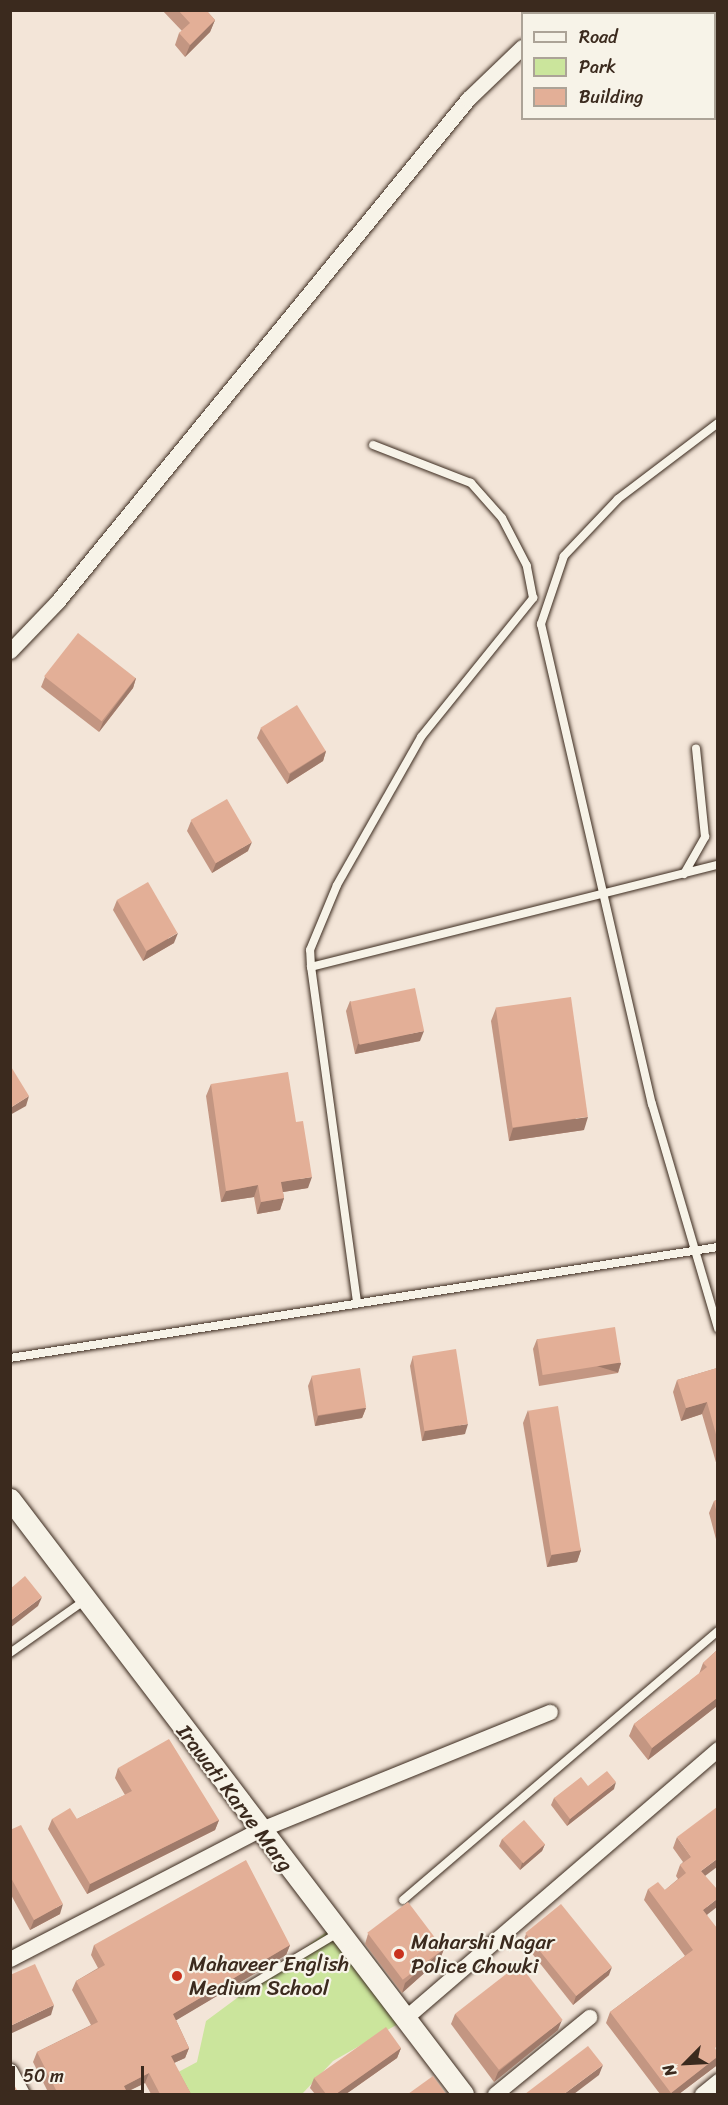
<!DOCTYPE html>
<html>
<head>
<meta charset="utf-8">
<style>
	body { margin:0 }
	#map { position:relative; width:728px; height:2105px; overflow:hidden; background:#f3e5d8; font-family:Sriracha,sans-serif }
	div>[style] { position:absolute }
	.green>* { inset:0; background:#cbe59c }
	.roads { filter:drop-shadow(0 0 2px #3b2a1e) drop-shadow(0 0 2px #3b2a1e) }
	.service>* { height:8px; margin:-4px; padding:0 4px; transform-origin:4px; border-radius:4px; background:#f7f3e8 }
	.minor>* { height:15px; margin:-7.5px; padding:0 7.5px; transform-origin:7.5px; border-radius:7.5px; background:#f7f3e8 }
	.secondary>* { height:21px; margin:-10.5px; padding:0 10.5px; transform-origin:10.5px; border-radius:10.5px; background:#f7f3e8 }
	.wall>* { inset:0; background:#c39682 }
	.shaded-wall>* { inset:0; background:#9f7a6a; transform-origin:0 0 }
	.building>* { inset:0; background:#e3af97; transform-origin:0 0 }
	.dots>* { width:16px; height:16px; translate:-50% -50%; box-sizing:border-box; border:3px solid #f7f3e8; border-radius:50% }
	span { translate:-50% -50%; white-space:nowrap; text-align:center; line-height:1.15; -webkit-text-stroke:4.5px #f7f3e8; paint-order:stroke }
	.street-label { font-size:21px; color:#3b2a1e }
	.poi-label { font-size:21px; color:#3b2a1e }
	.left { translate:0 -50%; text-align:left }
	.frame { position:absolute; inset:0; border:12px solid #3b2a1e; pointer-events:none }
	.legend { position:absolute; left:521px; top:12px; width:195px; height:108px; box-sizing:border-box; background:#f7f3e8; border:2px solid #aca397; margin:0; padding:8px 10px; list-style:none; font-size:18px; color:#3b2a1e }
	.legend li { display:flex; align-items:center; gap:12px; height:30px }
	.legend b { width:30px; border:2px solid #aca397 }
	.north { position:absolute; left:656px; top:2033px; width:60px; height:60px; -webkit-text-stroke:4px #f7f3e8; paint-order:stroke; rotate:246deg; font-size:16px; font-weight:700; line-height:24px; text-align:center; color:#3b2a1e }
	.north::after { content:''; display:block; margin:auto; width:21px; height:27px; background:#3b2a1e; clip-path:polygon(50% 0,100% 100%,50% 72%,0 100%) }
	.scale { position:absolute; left:12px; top:2066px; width:132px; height:27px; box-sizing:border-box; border:3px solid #3b2a1e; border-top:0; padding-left:8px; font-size:18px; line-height:21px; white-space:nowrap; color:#3b2a1e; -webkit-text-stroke:4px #f7f3e8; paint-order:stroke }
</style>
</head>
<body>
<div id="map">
	<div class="green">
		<div style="clip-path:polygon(329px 1930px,398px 2024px,333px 2061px,302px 2094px,176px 2094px,169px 2077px,197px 2062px,206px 2021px)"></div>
	</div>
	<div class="roads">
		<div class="service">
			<div style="left:718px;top:423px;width:126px;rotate:142.8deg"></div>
			<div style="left:618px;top:499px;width:79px;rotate:133.5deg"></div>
			<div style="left:564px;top:556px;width:72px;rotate:108.7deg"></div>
			<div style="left:541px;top:624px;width:493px;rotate:77deg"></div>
			<div style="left:652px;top:1104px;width:234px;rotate:73.6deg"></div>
			<div style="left:684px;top:874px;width:43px;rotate:-60.4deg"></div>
			<div style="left:705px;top:837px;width:89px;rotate:-95.8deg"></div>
			<div style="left:311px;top:967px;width:17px;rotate:-93deg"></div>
			<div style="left:310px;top:950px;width:70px;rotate:-67.4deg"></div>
			<div style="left:337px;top:885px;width:170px;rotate:-60.4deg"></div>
			<div style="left:421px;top:737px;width:179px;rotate:-51.1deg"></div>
			<div style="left:533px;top:598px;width:33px;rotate:-101deg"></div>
			<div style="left:527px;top:566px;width:54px;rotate:-117.5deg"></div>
			<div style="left:502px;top:518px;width:47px;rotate:-131.5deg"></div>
			<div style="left:471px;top:483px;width:105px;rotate:-158.8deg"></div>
			<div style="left:357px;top:1302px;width:338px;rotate:-97.8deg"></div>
			<div style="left:311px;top:967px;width:420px;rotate:-14.1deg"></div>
			<div style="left:10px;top:1358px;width:717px;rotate:-8.91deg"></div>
			<div style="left:10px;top:1653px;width:92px;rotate:-35.2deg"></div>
			<div style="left:403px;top:1900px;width:414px;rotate:-40.5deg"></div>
			<div style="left:241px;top:1991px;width:113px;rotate:-30.9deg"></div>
		</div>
		<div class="minor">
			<div style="left:557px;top:14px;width:5px;rotate:-53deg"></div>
			<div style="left:10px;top:651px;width:68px;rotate:-46.2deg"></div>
			<div style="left:57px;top:602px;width:650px;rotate:-50.75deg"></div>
			<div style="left:468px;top:99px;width:75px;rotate:-43.9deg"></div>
			<div style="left:10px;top:1959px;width:280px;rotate:-27.4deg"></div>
			<div style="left:259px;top:1830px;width:314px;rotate:-22.1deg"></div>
			<div style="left:404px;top:2019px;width:414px;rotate:-40.7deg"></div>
			<div style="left:10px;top:2071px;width:26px;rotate:62deg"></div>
			<div style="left:495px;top:2094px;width:122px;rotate:-39.3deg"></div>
			<div style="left:702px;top:2094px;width:21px;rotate:-39deg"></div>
		</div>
		<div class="secondary">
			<div style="left:10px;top:1499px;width:748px;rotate:52.72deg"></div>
		</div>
	</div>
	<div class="wall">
		<div style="clip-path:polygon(162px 10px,206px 10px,215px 20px,210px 32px,185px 57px,175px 45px,179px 33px,182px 31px)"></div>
		<div style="clip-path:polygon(45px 677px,136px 678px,133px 688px,99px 732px,41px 687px)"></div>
		<div style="clip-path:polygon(261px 728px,326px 751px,323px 761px,287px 784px,257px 738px)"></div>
		<div style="clip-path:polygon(191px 821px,248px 851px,212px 873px,187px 831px)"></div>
		<div style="clip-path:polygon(117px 900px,174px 943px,143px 961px,113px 910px)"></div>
		<div style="clip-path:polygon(350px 1001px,420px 1041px,355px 1054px,346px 1011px)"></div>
		<div style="clip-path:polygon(496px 1008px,584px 1130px,509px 1141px,491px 1021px)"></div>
		<div style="clip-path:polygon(211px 1084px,308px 1188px,283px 1192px,284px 1198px,280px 1210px,257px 1214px,254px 1197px,221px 1202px,206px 1096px)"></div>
		<div style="clip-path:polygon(537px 1339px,621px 1363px,618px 1373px,539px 1386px,533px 1349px)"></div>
		<div style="clip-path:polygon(413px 1356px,465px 1434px,422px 1441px,410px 1366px)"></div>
		<div style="clip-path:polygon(717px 1368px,717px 1466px,702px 1414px,681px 1421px,673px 1392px,677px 1380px)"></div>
		<div style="clip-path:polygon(312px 1376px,366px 1408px,362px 1418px,315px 1426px,308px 1386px)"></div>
		<div style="clip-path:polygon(528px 1410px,581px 1550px,577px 1562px,547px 1567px,523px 1423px)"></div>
		<div style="clip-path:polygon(717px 1500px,717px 1543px,709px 1513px,714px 1501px)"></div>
		<div style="clip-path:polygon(717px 1650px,717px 1706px,648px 1760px,629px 1736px,634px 1724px,699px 1674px,703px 1663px)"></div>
		<div style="clip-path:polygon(118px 1768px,219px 1820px,215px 1830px,87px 1894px,48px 1829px,52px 1819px,77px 1819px,125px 1795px,115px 1778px)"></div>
		<div style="clip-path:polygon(588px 1786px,614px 1789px,567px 1826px,551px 1805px,554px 1798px)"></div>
		<div style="clip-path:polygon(10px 1830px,60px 1914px,30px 1930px,10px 1893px)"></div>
		<div style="clip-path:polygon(677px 1837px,705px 1876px,716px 2066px,679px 2094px,660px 2094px,606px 2023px,610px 2012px,685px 1956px,644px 1900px,648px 1889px,665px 1890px,678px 1879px,676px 1876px,680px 1865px,683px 1862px,673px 1848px)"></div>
		<div style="clip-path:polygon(502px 1839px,545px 1844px,542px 1851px,520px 1870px,499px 1846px)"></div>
		<div style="clip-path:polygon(368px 1934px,444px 1949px,440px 1959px,402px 1993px,365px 1944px)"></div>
		<div style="clip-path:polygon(526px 1934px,609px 1975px,573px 2005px,523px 1942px)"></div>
		<div style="clip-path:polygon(94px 1945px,290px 1945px,286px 1955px,176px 2020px,189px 2048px,185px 2058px,174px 2063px,191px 2094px,151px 2094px,145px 2083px,127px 2092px,128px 2094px,49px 2094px,33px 2062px,37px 2052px,91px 2025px,72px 1990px,76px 1981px,98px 1968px,91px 1955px)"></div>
		<div style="clip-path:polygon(455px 2014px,558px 2030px,494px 2082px,451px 2024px)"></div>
		<div style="clip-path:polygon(401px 2048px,397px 2058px,346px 2094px,315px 2094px,310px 2088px,314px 2078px)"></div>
	</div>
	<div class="shaded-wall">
		<div style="clip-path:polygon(215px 20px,210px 32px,185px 57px,190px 45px)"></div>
		<div style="clip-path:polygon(136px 678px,133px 688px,99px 732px,103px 722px)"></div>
		<div style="clip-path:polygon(326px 751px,323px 761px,287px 784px,290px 774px)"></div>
		<div style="clip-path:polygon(252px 842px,248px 851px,212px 873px,216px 863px)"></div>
		<div style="clip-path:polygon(178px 933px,174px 943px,143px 961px,147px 951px)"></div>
		<div style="clip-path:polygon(424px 1031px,420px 1041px,355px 1054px,358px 1044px)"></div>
		<div style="clip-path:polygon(29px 1096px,26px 1106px,10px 1115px,10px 1108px)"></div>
		<div style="clip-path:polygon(588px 1117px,584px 1130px,509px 1141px,513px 1128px)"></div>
		<div style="clip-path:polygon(312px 1177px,308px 1188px,277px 1193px,281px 1182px)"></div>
		<div style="clip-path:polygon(258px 1185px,254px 1197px,221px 1202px,226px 1191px)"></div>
		<div style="clip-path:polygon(284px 1198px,280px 1210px,257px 1214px,261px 1202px)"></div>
		<div style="left:621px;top:1363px;width:10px;height:79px;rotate:107deg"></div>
		<div style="clip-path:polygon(707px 1402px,702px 1414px,681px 1421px,686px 1408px)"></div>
		<div style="clip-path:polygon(366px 1408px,362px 1418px,315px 1426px,318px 1416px)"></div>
		<div style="clip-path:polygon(468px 1424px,465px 1434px,422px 1441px,425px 1431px)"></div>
		<div style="clip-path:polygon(581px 1550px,577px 1562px,547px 1567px,552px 1554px)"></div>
		<div style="clip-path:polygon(42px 1597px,38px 1606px,10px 1628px,10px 1621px)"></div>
		<div style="clip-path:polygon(717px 1698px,717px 1706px,648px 1760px,652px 1748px)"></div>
		<div style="clip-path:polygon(616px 1782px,614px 1789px,567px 1826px,570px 1819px)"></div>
		<div style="clip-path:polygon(219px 1820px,215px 1830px,87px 1894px,90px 1884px)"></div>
		<div style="clip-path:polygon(545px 1844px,542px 1851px,520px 1870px,522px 1863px)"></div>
		<div style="clip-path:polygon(717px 1859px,717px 1867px,697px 1882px,701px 1871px)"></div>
		<div style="clip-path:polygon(717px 1899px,717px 1907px,699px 1921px,703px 1910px)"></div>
		<div style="clip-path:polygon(63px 1904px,60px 1914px,30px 1930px,34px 1920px)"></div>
		<div style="clip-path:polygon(290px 1945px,286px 1955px,170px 2024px,173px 2014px)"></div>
		<div style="clip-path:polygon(444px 1949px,440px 1959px,402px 1993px,405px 1983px)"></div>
		<div style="clip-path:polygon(612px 1967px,609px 1975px,573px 2005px,576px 1996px)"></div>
		<div style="clip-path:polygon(54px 2005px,51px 2015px,10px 2034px,10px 2026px)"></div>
		<div style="clip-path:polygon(562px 2020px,558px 2030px,494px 2082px,498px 2072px)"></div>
		<div style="clip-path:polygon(189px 2048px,185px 2058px,167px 2066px,171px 2056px)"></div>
		<div style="clip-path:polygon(401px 2048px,397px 2058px,346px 2094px,336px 2094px)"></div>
		<div style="clip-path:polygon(717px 2057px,717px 2061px,716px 2066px,679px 2094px,671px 2094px,671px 2093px)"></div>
		<div style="clip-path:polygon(603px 2065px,599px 2075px,574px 2094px,564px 2094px)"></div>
		<div style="clip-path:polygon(149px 2073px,145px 2083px,122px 2094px,124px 2086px)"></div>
	</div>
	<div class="building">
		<div style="clip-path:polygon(178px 10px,206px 10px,215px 20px,190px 45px,179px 33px,190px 23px)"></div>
		<div style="left:78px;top:633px;width:73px;height:55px;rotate:38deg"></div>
		<div style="left:297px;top:705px;width:54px;height:43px;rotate:58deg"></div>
		<div style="left:227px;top:799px;width:50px;height:42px;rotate:60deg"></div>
		<div style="left:148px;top:882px;width:59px;height:36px;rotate:60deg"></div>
		<div style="left:415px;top:988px;width:44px;height:66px;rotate:78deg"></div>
		<div style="left:571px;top:997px;width:121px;height:76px;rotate:82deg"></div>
		<div style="clip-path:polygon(10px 1065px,29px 1096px,10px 1108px)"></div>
		<div style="clip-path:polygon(288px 1072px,296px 1122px,303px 1121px,312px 1177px,281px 1182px,284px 1198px,261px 1202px,258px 1185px,226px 1191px,211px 1084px)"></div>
		<div style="left:615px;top:1327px;width:36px;height:79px;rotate:81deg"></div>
		<div style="left:456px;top:1349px;width:76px;height:44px;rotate:81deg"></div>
		<div style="left:360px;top:1368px;width:40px;height:49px;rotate:81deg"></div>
		<div style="clip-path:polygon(717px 1368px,717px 1438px,707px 1402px,686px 1408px,677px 1380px)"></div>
		<div style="left:558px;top:1406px;width:146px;height:30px;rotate:81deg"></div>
		<div style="clip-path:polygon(717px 1500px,717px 1514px,714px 1501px)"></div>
		<div style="clip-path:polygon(25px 1576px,42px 1597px,10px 1621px,10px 1589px)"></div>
		<div style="clip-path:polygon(717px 1650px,717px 1698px,652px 1748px,634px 1724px,707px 1667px,703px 1663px)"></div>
		<div style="clip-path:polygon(169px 1739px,219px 1820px,90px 1884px,52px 1819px,70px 1808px,77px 1819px,132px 1791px,118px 1768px)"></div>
		<div style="clip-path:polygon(607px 1771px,616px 1782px,570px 1819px,554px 1798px,581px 1777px,588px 1786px)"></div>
		<div style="clip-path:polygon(717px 1807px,717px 1859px,701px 1871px,717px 1889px,717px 1899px,703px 1910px,717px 1928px,717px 2046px,715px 2048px,717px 2052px,717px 2057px,671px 2093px,610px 2012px,693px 1950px,648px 1889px,658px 1882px,665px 1890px,686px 1873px,680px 1865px,691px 1857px,677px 1837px)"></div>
		<div style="left:524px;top:1820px;width:32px;height:29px;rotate:49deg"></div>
		<div style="clip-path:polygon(21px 1825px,63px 1904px,34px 1920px,10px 1876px,10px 1830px)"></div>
		<div style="clip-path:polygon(246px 1860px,290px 1945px,173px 2014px,189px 2048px,171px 2056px,191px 2094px,160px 2094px,149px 2073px,124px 2086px,128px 2094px,58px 2094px,37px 2052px,98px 2022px,76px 1981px,105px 1965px,94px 1945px)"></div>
		<div style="left:408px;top:1902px;width:59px;height:51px;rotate:53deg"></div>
		<div style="left:561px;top:1904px;width:81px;height:46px;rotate:51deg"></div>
		<div style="clip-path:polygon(35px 1964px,54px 2005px,10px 2026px,10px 1975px)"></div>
		<div style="left:519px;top:1964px;width:71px;height:81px;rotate:52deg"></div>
		<div style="clip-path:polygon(386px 2027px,401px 2048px,336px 2094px,326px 2094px,314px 2078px)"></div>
		<div style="clip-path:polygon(588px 2046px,603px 2065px,564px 2094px,525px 2094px)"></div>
		<div style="clip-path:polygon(433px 2076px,446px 2094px,408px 2094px)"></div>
		<div style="clip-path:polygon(10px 2077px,19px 2094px,10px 2094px)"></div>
	</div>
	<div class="dots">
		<div style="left:399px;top:1954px;background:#c8321e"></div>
		<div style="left:177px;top:1976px;background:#c8321e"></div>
	</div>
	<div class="street-label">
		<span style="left:235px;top:1798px;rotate:53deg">Irawati Karve Marg</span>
	</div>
	<div class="poi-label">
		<span class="left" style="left:411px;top:1954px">Maharshi Nagar<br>Police Chowki</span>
		<span class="left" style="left:189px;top:1976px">Mahaveer English<br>Medium School</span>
	</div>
	<div class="frame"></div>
	<ul class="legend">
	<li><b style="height:8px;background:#f7f3e8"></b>Road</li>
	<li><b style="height:16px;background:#cbe59c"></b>Park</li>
	<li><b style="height:16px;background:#e3af97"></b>Building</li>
	</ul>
	<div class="north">N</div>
	<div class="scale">50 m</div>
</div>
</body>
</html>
